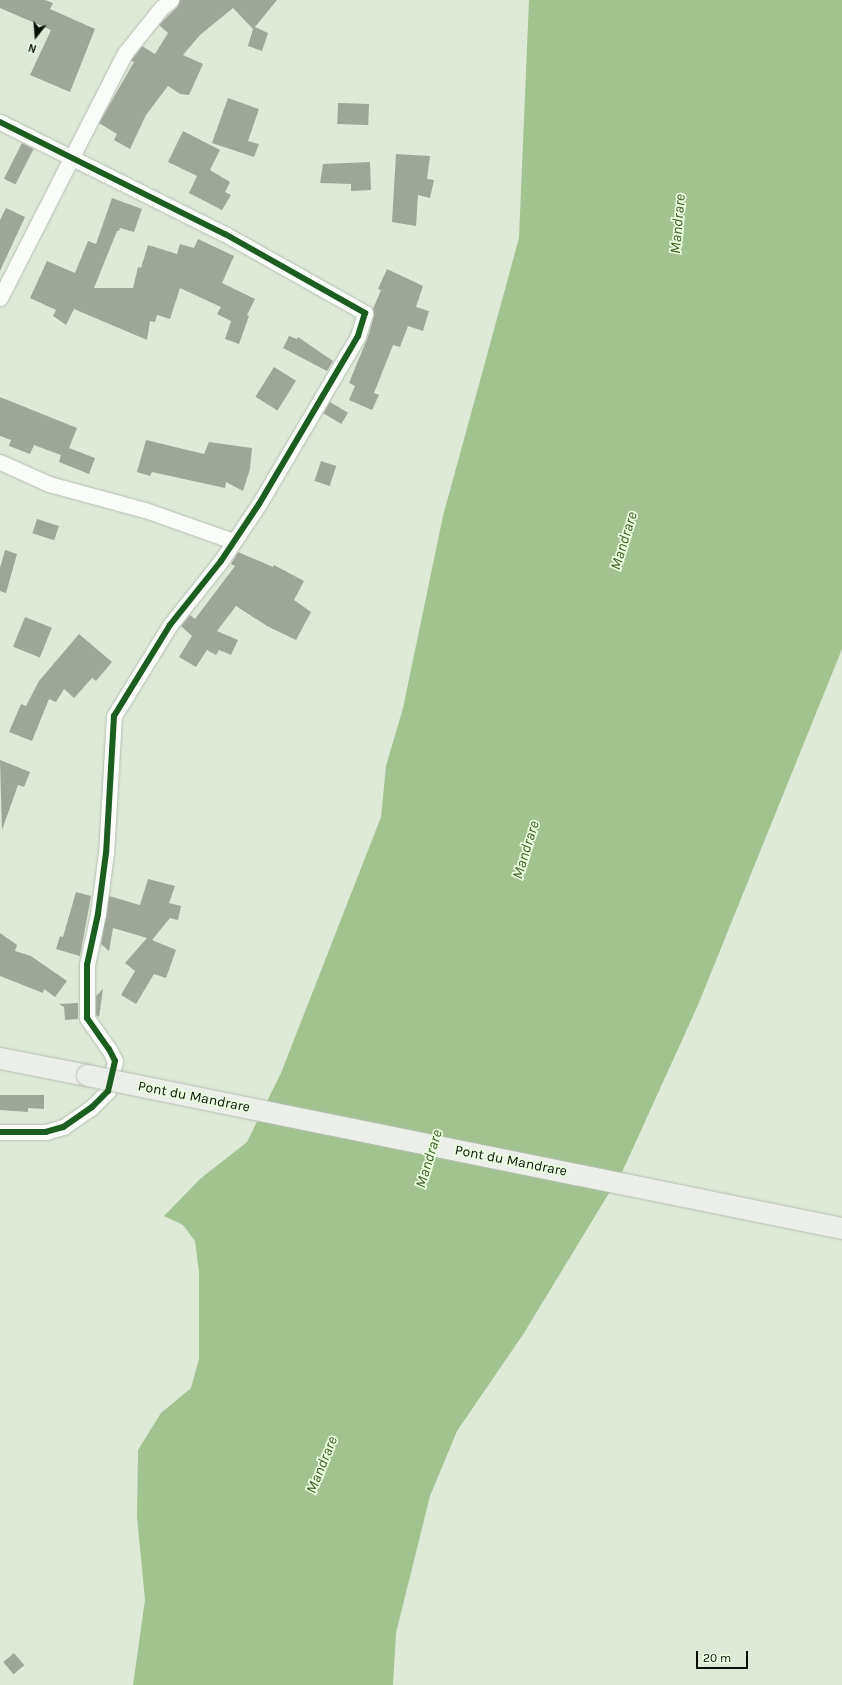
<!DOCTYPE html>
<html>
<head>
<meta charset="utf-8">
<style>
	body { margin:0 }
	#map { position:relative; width:842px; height:1685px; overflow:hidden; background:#dee9d8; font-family:Karla,sans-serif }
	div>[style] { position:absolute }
	.water>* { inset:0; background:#a2c290 }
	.building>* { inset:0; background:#9ea699; transform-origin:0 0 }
	.roads { filter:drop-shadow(0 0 1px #b6beb2) drop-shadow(0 0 1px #b6beb2) }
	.street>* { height:15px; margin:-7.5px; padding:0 7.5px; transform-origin:7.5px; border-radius:7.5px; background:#fafcf9 }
	.secondary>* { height:21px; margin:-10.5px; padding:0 10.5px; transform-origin:10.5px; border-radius:10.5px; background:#ebeee9 }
	.bridges { filter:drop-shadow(0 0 1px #b6beb2) drop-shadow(0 0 1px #b6beb2) }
	.secondary-bridge>* { height:21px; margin:-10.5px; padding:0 10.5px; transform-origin:10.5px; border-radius:10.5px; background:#ebeee9 }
	.cycleway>* { height:6px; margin:-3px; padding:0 3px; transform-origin:3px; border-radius:3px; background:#1b5e20 }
	span { translate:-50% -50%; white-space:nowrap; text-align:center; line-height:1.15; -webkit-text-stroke:3.5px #eafddf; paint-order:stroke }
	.street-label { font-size:14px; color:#090f06 }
	.water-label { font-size:15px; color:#395e1d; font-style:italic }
	.north { position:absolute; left:16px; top:16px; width:40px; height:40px; -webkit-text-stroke:3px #eafddf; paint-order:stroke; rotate:197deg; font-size:11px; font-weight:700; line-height:16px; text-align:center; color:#090f06 }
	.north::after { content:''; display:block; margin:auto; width:14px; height:18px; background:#090f06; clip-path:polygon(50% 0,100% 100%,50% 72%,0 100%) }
	.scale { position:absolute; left:696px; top:1651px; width:52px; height:18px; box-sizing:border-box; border:2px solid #090f06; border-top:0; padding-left:5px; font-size:12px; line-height:14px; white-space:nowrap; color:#090f06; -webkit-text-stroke:3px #eafddf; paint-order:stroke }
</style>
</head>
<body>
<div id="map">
	<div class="water">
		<div style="clip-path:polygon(529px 0,842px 0,842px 649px,698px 1005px,623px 1170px,524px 1333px,457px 1431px,430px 1496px,396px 1633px,393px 1685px,133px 1685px,145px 1600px,137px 1517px,138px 1450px,161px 1413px,191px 1388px,199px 1359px,199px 1272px,195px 1241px,183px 1225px,164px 1216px,200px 1179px,247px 1142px,281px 1073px,381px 817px,386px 766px,403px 708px,443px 516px,519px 238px)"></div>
	</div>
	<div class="building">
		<div style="clip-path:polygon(0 0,45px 0,53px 3px,50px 9px,95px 29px,70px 92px,30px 75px,51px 30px,0 8px)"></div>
		<div style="clip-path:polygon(180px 0,277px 0,255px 27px,268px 33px,262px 51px,248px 46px,253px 29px,233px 8px,200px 35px,183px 55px,203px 64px,189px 95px,180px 94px,168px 86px,146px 115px,130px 149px,114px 140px,117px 134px,99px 123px,134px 62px,131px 61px,142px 46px,155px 54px,168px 33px,159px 25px,177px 7px)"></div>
		<div style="clip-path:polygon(228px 98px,259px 109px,248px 141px,259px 144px,254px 157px,212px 143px)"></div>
		<div style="left:338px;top:103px;width:31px;height:21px;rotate:2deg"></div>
		<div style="clip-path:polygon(183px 131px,220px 150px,210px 170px,230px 182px,225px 192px,231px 195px,222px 210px,189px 193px,197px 176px,168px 162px)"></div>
		<div style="left:22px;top:143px;width:13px;height:40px;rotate:27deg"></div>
		<div style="clip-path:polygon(396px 154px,430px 156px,427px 179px,434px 180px,430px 198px,418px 195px,416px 226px,392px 222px)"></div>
		<div style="clip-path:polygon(370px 162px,371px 190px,351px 191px,351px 184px,320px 183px,323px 164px)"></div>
		<div style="clip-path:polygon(112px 198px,142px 209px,134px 232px,120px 228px,119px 231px,117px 231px,94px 288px,133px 288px,138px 267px,141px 268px,148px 245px,177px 254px,180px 244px,194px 248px,198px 239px,234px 256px,222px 283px,255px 299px,247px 315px,249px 316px,239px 344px,225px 339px,231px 321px,217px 314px,221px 307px,180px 288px,170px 319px,157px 315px,155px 322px,150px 321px,147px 340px,74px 309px,66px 325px,53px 316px,56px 310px,30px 298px,47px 261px,75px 273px,88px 241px,96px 244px)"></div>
		<div style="clip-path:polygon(6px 208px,25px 217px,0 271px,0 220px)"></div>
		<div style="clip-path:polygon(387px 269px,423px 286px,416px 307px,429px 311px,423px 331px,408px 326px,400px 347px,393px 345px,374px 393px,379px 395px,372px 410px,349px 400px,355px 386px,349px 383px,369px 334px,374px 315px,373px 309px,381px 290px,378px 289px)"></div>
		<div style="clip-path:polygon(289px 336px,297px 339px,298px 337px,333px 361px,327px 371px,283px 348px)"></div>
		<div style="left:274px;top:367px;width:26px;height:35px;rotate:32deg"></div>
		<div style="clip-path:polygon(0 397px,77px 428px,69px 448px,95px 458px,89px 474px,59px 462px,61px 455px,34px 445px,30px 454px,9px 446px,11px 440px,0 436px)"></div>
		<div style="left:330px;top:402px;width:21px;height:13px;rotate:31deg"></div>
		<div style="clip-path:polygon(146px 440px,204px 454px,209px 442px,252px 448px,250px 469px,243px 491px,226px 482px,225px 488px,152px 472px,150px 476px,137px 472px)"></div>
		<div style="left:321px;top:461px;width:16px;height:21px;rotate:18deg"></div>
		<div style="left:37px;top:519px;width:23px;height:15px;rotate:18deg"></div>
		<div style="clip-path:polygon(5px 550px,17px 554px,6px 593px,0 591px,0 568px)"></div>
		<div style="clip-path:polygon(238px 552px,273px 567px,274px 565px,304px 581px,294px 600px,311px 612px,296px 640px,267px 626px,236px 606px,217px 631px,238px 640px,231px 655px,219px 650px,216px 655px,207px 650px,196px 667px,179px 657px,192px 636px,181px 626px,190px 615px,195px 619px,235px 566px,231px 564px)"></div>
		<div style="left:25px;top:617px;width:29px;height:32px;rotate:22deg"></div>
		<div style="clip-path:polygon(79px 634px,112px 662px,96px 681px,92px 678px,74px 698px,64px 689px,56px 702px,49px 699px,32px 741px,9px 732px,21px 704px,26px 706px,39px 681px)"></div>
		<div style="clip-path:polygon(0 760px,30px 772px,24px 787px,18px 785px,2px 830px)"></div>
		<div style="clip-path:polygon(148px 879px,175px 886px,169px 903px,181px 906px,178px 920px,170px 918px,152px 940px,176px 950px,166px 978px,154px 974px,136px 1004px,121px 995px,135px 971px,125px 963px,147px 938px,113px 928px,109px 951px,101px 944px,109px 896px,140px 905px)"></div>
		<div style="clip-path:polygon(76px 892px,91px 896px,80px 956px,56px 949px,60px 936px,63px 937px)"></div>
		<div style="clip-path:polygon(0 933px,17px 945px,15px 951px,31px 956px,67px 981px,55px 997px,44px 989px,43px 993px,0 976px)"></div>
		<div style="clip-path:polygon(103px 989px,99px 1017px,96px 1015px,96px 996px)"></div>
		<div style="clip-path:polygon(78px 1003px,78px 1019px,65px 1020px,64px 1007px,59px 1004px)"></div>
		<div style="clip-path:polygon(0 1095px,44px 1095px,44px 1109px,28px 1108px,28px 1112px,0 1110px)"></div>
		<div style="left:14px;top:1653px;width:16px;height:14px;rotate:50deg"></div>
	</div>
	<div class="roads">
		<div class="street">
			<div style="left:0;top:122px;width:251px;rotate:26.5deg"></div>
			<div style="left:225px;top:234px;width:161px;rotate:29.4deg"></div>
			<div style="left:365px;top:313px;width:24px;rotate:107deg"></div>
			<div style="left:358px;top:336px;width:195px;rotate:120.5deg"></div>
			<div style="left:259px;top:504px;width:69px;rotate:123.7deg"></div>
			<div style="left:221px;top:561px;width:82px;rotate:128.6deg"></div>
			<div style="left:170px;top:625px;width:107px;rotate:121.6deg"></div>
			<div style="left:114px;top:716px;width:137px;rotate:93.3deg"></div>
			<div style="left:106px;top:853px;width:62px;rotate:97.5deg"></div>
			<div style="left:98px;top:914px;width:52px;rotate:102.2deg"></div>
			<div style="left:87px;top:965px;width:53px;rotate:90deg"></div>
			<div style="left:87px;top:1018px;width:38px;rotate:55deg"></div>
			<div style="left:109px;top:1049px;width:13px;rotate:63deg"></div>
			<div style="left:115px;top:1061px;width:31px;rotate:103deg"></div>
			<div style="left:108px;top:1091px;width:23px;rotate:135deg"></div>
			<div style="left:92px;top:1107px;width:35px;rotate:145deg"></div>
			<div style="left:63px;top:1127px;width:18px;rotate:164deg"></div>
			<div style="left:46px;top:1132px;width:46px;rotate:180deg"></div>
			<div style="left:0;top:298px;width:275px;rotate:-63deg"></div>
			<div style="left:125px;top:53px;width:58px;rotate:-51.3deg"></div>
			<div style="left:161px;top:8px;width:13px;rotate:-39deg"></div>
			<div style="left:0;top:462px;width:54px;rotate:24.2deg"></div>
			<div style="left:49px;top:484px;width:99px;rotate:15.2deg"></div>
			<div style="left:145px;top:510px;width:93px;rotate:19.4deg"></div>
		</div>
		<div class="secondary">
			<div style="left:0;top:1058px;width:89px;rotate:11.1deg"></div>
		</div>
	</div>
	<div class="bridges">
		<div class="secondary-bridge">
			<div style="left:87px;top:1075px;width:770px;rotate:11.46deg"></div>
		</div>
	</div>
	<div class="cycleway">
		<div style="left:0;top:122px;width:251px;rotate:26.5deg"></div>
		<div style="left:225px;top:234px;width:161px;rotate:29.4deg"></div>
		<div style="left:365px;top:313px;width:24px;rotate:107deg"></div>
		<div style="left:358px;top:336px;width:195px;rotate:120.5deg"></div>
		<div style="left:259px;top:504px;width:69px;rotate:123.7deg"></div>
		<div style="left:221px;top:561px;width:82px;rotate:128.6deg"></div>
		<div style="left:170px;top:625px;width:107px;rotate:121.6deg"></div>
		<div style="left:114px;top:716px;width:137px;rotate:93.3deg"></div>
		<div style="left:106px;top:853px;width:62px;rotate:97.5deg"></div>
		<div style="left:98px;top:914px;width:52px;rotate:102.2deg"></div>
		<div style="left:87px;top:965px;width:53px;rotate:90deg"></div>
		<div style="left:87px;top:1018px;width:38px;rotate:55deg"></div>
		<div style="left:109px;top:1049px;width:13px;rotate:63deg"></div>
		<div style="left:115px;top:1061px;width:31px;rotate:103deg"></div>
		<div style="left:108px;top:1091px;width:23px;rotate:135deg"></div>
		<div style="left:92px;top:1107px;width:35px;rotate:145deg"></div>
		<div style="left:63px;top:1127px;width:18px;rotate:164deg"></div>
		<div style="left:46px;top:1132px;width:46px;rotate:180deg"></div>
	</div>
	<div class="street-label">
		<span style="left:194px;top:1097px;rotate:11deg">Pont du Mandrare</span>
		<span style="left:511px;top:1161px;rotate:11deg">Pont du Mandrare</span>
	</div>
	<div class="water-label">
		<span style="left:678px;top:224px;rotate:-85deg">Mandrare</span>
		<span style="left:624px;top:541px;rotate:-73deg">Mandrare</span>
		<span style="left:526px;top:850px;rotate:-73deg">Mandrare</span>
		<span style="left:429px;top:1159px;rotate:-73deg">Mandrare</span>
		<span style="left:322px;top:1465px;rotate:-68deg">Mandrare</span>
	</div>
	<div class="north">N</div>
	<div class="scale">20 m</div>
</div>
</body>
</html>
